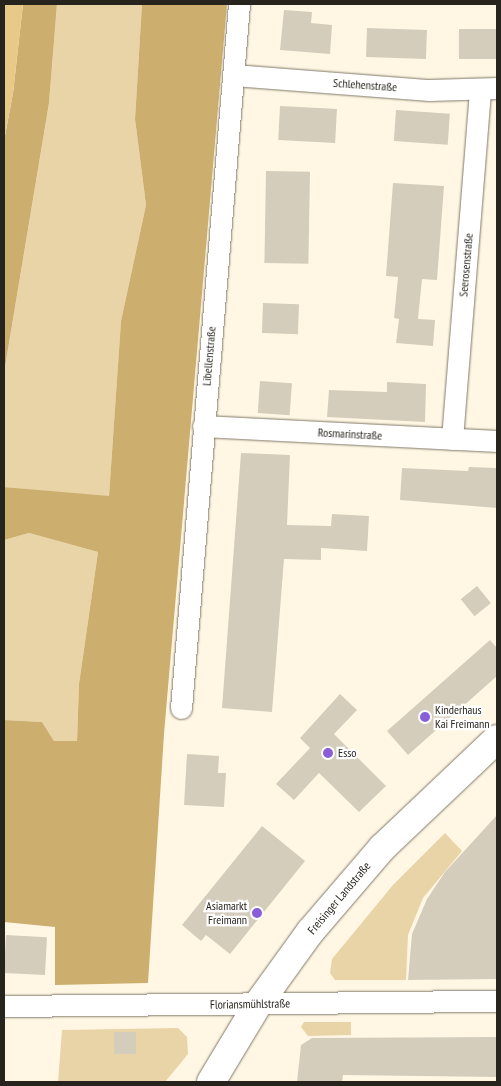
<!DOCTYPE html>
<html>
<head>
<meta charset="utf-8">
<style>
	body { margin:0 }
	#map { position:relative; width:501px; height:1086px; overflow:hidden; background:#fff7e4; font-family:"PT Sans Narrow",sans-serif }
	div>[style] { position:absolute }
	.green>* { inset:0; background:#e9d4a7 }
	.forest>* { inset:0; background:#ccaf6f }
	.water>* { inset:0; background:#e7c988 }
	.building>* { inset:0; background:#d5cdbb; transform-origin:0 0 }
	.roads { filter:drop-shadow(0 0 1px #817969) drop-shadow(0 0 1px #817969) }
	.street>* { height:21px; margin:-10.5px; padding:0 10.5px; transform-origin:10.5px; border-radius:10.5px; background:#fff }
	.secondary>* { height:28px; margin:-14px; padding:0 14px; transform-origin:14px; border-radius:14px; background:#fff }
	.dots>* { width:14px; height:14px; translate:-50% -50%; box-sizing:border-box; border:2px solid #fff; border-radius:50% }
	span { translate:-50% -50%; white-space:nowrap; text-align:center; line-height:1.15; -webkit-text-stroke:4.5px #fff; paint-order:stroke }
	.street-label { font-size:12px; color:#27241d }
	.poi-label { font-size:12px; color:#27241d }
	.left { translate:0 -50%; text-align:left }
	.right { translate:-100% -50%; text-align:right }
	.frame { position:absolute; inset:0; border:5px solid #27241d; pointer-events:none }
</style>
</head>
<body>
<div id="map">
	<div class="green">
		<div style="clip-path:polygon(57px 4px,142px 4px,135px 119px,146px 205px,121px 321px,109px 497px,4px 487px,4px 373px,49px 103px)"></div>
		<div style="clip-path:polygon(29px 533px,98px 552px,79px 684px,77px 741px,54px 741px,42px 722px,4px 720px,4px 540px)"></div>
		<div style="clip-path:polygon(445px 833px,462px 851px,423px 898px,408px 935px,406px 980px,335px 980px,330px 973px,332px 959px,393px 885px)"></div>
		<div style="clip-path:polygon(304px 1022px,351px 1022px,351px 1035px,308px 1036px,301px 1027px)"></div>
		<div style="clip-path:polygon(178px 1028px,187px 1037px,188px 1054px,165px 1082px,58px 1082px,62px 1030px)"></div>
	</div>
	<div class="forest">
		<div style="clip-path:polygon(23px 4px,57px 4px,49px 103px,4px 373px,4px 141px,13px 93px)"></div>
		<div style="clip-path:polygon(142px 4px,227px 4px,164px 734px,148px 983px,55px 985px,55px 927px,4px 922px,4px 720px,42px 722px,54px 741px,77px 741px,79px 684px,98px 552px,29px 533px,4px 540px,4px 487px,109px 496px,121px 321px,146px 205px,135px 119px)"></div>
	</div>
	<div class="water">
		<div style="clip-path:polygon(4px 4px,23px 4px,13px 93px,4px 141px)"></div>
	</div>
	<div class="building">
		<div style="clip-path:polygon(284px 10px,312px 12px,311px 23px,332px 25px,330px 54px,280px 50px)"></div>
		<div style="left:367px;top:28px;width:60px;height:29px;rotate:2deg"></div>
		<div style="left:497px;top:29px;width:30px;height:38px;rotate:90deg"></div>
		<div style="left:280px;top:106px;width:57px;height:34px;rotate:3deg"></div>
		<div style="left:396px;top:110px;width:54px;height:31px;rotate:4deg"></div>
		<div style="left:266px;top:171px;width:44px;height:92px;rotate:1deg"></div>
		<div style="clip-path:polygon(393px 183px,444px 186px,437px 280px,422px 279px,418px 319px,435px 320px,433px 346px,396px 343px,399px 319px,394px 318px,398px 277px,386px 276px)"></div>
		<div style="left:263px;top:303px;width:36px;height:30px;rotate:2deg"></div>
		<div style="left:260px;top:381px;width:32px;height:32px;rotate:4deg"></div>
		<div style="clip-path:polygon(387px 382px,426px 384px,425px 422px,327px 417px,329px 390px,387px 392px)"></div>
		<div style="clip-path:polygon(241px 453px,290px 455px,287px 525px,331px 526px,332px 514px,369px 516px,367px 551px,321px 548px,321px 560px,284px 559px,272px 712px,222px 708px)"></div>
		<div style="clip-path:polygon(469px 467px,497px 468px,497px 508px,400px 500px,402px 468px,468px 471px)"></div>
		<div style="left:477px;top:586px;width:22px;height:21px;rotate:51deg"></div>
		<div style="clip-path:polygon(490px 640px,497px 648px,497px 676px,408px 755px,387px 731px)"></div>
		<div style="clip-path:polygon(340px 694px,357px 710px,334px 734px,386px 786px,359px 812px,319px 773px,294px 800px,276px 784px,310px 748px,300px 738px)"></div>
		<div style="clip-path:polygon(187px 754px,219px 756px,218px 773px,226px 773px,224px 807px,184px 805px)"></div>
		<div style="clip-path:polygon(497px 815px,497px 979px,408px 980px,412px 934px,427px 899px,445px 872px)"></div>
		<div style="clip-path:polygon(262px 826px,305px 861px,230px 954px,206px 935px,201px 941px,182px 925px)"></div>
		<div style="left:6px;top:935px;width:41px;height:38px;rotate:3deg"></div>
		<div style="left:114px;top:1032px;width:22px;height:22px"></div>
		<div style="clip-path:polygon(497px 1037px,497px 1077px,343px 1075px,342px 1082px,297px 1082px,301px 1045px,312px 1038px)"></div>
	</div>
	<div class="roads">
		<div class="street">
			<div style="left:233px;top:75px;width:197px;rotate:4.4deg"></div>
			<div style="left:429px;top:90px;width:68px;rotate:-1.7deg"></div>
			<div style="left:203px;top:426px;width:294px;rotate:2.9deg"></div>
			<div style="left:452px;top:439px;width:350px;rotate:-85.4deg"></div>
			<div style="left:181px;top:708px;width:706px;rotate:-85.29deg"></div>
			<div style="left:4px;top:1006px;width:493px;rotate:-0.6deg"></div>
		</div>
		<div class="secondary">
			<div style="left:211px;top:1082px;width:91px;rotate:-58.9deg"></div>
			<div style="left:258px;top:1004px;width:89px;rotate:-54.2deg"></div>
			<div style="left:310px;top:932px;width:111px;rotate:-49.4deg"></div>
			<div style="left:382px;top:848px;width:158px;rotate:-43.5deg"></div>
		</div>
	</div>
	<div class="dots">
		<div style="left:425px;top:717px;background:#895ed8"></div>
		<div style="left:328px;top:753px;background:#895ed8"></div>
		<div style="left:257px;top:913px;background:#895ed8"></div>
	</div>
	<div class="street-label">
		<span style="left:365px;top:85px;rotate:4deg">Schlehenstraße</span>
		<span style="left:466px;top:265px;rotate:-85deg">Seerosenstraße</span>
		<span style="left:209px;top:356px;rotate:-85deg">Libellenstraße</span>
		<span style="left:350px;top:434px;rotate:3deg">Rosmarinstraße</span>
		<span style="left:339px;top:898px;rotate:-50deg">Freisinger Landstraße</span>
		<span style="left:250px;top:1004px;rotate:-1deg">Floriansmühlstraße</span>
	</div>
	<div class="poi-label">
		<span class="left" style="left:435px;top:717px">Kinderhaus<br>Kai Freimann</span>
		<span class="left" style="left:338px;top:753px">Esso</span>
		<span class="right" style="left:247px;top:913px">Asiamarkt<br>Freimann</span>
	</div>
	<div class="frame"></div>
</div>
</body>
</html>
